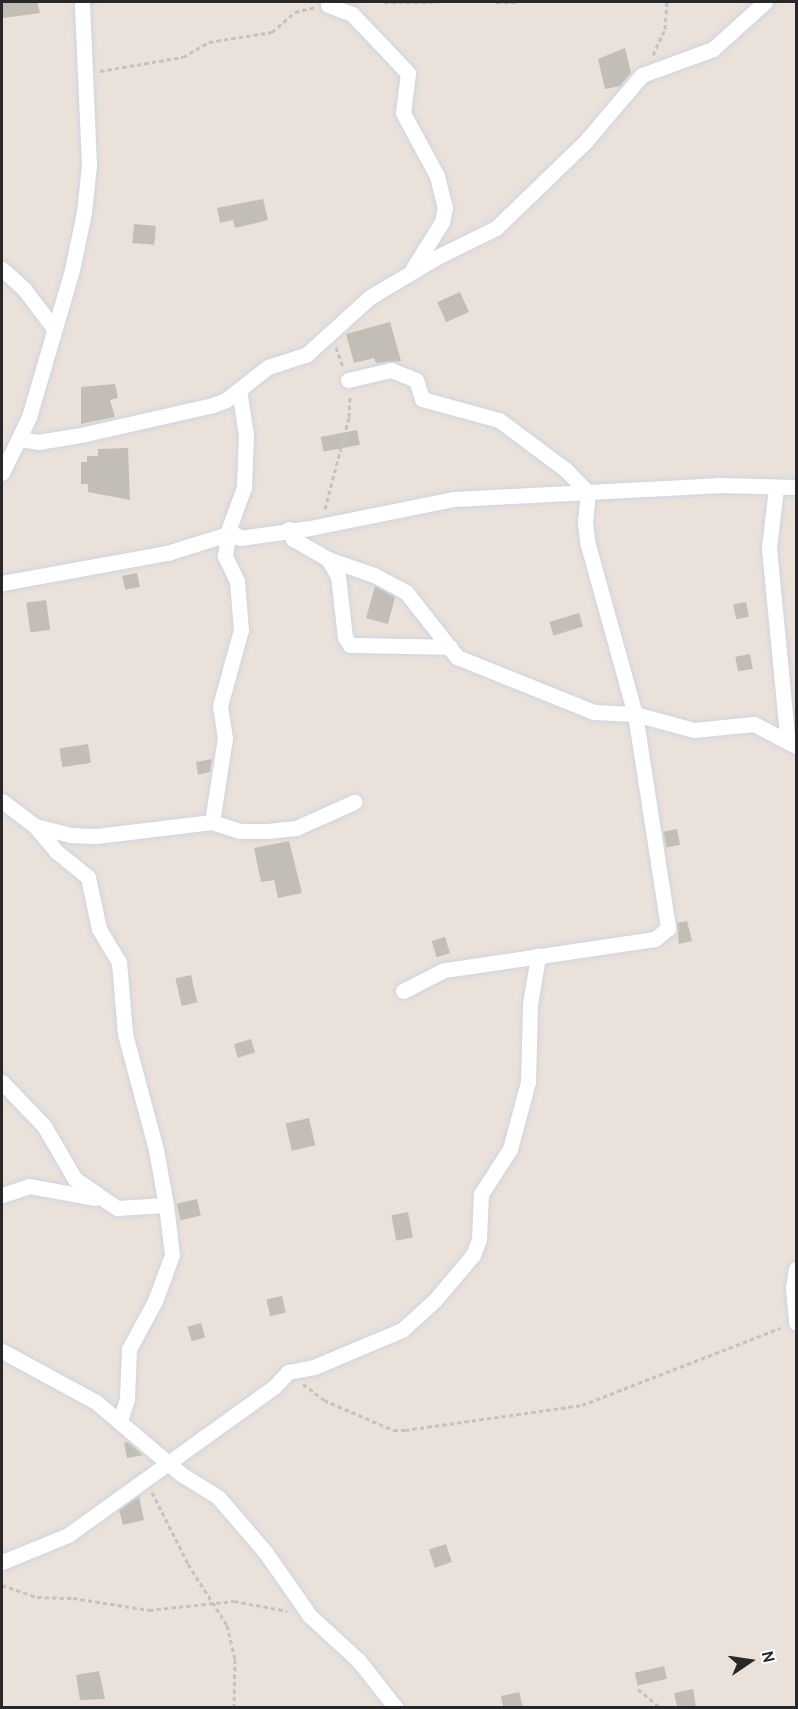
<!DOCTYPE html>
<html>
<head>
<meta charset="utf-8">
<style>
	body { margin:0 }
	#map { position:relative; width:798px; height:1709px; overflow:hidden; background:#eae1da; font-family:Cabin,sans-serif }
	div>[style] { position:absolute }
	.building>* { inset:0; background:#c2bdb5; transform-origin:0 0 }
	.path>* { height:3px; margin-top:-1.5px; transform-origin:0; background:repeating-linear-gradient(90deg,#c3c3c3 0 4.5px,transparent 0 7.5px) }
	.roads { filter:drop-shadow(0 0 2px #cfd4e1) drop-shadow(0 0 2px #cfd4e1) }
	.street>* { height:15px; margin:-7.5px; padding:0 7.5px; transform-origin:7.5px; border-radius:7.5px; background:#fff }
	span { translate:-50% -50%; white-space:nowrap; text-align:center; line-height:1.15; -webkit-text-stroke:5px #fff; paint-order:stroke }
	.frame { position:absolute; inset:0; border:3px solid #282828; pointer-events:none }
	.north { position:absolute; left:720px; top:1631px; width:60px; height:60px; -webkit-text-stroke:4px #fff; paint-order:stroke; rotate:77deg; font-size:16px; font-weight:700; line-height:24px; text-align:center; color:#282828 }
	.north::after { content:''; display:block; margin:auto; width:21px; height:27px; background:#282828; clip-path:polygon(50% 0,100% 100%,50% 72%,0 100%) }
</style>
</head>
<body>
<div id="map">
	<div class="building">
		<div style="clip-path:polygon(2px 2px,37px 2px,40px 13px,3px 18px)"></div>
		<div style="clip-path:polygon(625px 48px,631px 73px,620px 86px,605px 89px,598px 59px)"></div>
		<div style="clip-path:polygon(263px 199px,268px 220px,235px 228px,233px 220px,220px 223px,217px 208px)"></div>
		<div style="left:134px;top:224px;width:22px;height:19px;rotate:5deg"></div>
		<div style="left:460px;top:292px;width:22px;height:25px;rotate:66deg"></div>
		<div style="clip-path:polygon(390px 322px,401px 361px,376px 363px,374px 358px,354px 363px,346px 334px)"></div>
		<div style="clip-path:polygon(115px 384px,118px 398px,110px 400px,115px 417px,81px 424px,81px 387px)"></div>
		<div style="left:357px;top:430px;width:15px;height:37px;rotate:79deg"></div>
		<div style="clip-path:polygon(128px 448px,130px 500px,88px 492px,88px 484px,81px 484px,81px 462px,87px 462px,87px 456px,98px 456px,98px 449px)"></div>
		<div style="left:137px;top:573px;width:14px;height:15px;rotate:78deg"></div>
		<div style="clip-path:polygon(375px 586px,395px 597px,388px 624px,366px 618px)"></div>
		<div style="left:46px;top:600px;width:30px;height:20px;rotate:82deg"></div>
		<div style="left:746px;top:602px;width:15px;height:13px;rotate:79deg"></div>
		<div style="left:579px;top:613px;width:14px;height:31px;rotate:73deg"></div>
		<div style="left:750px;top:654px;width:15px;height:15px;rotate:79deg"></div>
		<div style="left:88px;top:744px;width:19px;height:29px;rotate:81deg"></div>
		<div style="clip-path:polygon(212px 759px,210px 772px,198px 775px,196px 762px)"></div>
		<div style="left:677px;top:829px;width:16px;height:14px;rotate:79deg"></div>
		<div style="clip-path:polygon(289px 841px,302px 893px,278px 898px,274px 880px,261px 882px,254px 848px)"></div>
		<div style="clip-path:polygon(687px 921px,692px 941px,679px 944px,677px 923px)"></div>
		<div style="left:445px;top:937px;width:17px;height:14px;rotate:73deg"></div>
		<div style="left:191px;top:975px;width:28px;height:16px;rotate:77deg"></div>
		<div style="left:251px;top:1039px;width:14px;height:18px;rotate:73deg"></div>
		<div style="left:309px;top:1118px;width:28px;height:24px;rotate:77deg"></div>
		<div style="left:197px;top:1199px;width:17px;height:21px;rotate:77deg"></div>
		<div style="left:408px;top:1212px;width:26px;height:17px;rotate:79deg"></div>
		<div style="left:282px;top:1296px;width:17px;height:16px;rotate:77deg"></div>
		<div style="left:201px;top:1323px;width:15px;height:14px;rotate:74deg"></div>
		<div style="clip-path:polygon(128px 1442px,143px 1455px,127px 1458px,124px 1443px)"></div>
		<div style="clip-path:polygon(139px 1496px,144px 1520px,123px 1525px,119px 1510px)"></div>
		<div style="left:446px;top:1544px;width:19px;height:18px;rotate:72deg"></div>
		<div style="left:664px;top:1666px;width:13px;height:30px;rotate:77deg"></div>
		<div style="clip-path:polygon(99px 1671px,105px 1699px,80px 1700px,76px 1675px)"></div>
		<div style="clip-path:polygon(693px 1689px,696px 1707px,677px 1707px,674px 1693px)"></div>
		<div style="clip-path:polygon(519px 1692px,523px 1707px,503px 1707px,501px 1696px)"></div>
	</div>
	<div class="path">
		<div style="left:384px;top:2px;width:49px"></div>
		<div style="left:496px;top:2px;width:23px"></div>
		<div style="left:653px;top:55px;width:29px;rotate:-65deg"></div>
		<div style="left:665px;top:29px;width:27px;rotate:-86deg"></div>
		<div style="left:100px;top:71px;width:84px;rotate:-9.6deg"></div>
		<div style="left:183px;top:57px;width:30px;rotate:-30deg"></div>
		<div style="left:209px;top:42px;width:64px;rotate:-9deg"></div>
		<div style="left:272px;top:32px;width:30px;rotate:-41deg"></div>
		<div style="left:295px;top:12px;width:21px;rotate:-14deg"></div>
		<div style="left:336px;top:347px;width:21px;rotate:71deg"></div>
		<div style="left:325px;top:509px;width:95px;rotate:-75.4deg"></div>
		<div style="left:349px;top:417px;width:21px;rotate:-87deg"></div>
		<div style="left:303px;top:1384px;width:26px;rotate:37deg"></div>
		<div style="left:324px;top:1400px;width:75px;rotate:23.5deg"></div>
		<div style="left:393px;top:1430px;width:12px"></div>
		<div style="left:405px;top:1430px;width:179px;rotate:-8deg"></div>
		<div style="left:582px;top:1405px;width:213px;rotate:-21.2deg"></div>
		<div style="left:152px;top:1492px;width:80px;rotate:63.4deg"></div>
		<div style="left:188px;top:1564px;width:72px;rotate:57.4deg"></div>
		<div style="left:227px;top:1625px;width:35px;rotate:77deg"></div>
		<div style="left:235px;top:1659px;width:49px;rotate:91.2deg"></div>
		<div style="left:2px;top:1585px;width:37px;rotate:19deg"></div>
		<div style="left:37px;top:1597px;width:36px;rotate:2deg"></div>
		<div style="left:73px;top:1598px;width:77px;rotate:9deg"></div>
		<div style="left:149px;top:1610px;width:85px;rotate:-6deg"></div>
		<div style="left:234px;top:1601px;width:54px;rotate:10.7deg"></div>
		<div style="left:638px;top:1689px;width:30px;rotate:40deg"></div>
	</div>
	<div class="roads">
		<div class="street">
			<div style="left:328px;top:5px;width:26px;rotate:21deg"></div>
			<div style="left:352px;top:14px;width:81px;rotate:46.5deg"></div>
			<div style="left:408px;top:73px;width:40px;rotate:97.1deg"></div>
			<div style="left:403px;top:113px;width:72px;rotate:61.6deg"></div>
			<div style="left:437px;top:176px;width:32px;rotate:76deg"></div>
			<div style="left:445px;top:207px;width:15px;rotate:101deg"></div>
			<div style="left:442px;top:222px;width:54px;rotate:122.2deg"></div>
			<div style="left:2px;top:269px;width:30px;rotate:42deg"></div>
			<div style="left:24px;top:289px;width:48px;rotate:52.7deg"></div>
			<div style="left:348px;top:380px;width:44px;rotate:-13.1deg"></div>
			<div style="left:391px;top:370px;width:27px;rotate:22deg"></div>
			<div style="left:416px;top:380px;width:20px;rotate:72deg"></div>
			<div style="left:422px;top:399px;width:80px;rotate:15.3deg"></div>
			<div style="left:499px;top:420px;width:84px;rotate:36.7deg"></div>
			<div style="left:566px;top:470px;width:32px;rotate:46deg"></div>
			<div style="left:588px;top:493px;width:29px;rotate:96deg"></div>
			<div style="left:585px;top:522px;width:23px;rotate:83deg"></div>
			<div style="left:588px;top:545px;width:175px;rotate:74.5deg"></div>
			<div style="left:635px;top:714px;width:217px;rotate:81.2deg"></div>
			<div style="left:668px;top:928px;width:17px;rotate:140deg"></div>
			<div style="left:655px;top:939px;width:213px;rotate:171.6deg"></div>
			<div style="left:444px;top:970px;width:46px;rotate:152.9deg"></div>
			<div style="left:21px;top:439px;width:17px;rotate:10deg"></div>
			<div style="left:38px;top:442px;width:44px;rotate:-9.2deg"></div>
			<div style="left:81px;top:435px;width:135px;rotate:-12.8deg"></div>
			<div style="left:213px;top:405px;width:14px;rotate:-21deg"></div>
			<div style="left:226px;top:400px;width:53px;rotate:-38.2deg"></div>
			<div style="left:268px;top:367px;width:40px;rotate:-18deg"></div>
			<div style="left:306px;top:355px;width:86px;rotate:-42.2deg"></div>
			<div style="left:370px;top:297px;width:80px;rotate:-30.7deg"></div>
			<div style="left:439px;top:256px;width:64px;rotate:-26.2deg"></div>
			<div style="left:496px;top:228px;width:124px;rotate:-44deg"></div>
			<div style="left:585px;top:142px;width:88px;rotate:-49.6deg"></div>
			<div style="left:642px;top:75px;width:76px;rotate:-20.1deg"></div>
			<div style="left:713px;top:49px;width:70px;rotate:-42.1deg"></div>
			<div style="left:2px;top:473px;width:62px;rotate:-64.3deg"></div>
			<div style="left:29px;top:417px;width:153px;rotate:-73.7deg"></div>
			<div style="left:72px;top:270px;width:59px;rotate:-78.3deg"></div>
			<div style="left:84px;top:212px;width:47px;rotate:-83.9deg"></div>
			<div style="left:89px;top:165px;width:163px;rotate:-92.5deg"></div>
			<div style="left:776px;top:488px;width:60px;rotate:96.7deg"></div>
			<div style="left:769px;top:548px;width:187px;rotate:84.5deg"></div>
			<div style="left:787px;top:734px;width:11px;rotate:56deg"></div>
			<div style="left:289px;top:529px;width:11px;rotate:68deg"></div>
			<div style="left:293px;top:539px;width:40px;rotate:29.7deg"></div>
			<div style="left:328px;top:559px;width:49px;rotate:19.2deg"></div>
			<div style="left:374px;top:575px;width:36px;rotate:28deg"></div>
			<div style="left:406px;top:592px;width:83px;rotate:51.9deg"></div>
			<div style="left:457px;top:657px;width:148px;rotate:21.9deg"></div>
			<div style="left:594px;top:712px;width:41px;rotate:2.8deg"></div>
			<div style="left:635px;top:714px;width:61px;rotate:15.2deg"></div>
			<div style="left:694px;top:730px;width:60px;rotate:-5.7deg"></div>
			<div style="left:754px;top:724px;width:47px;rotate:27.6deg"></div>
			<div style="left:238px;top:536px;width:11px;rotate:-153deg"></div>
			<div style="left:228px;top:531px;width:47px;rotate:-70deg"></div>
			<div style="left:244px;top:487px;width:52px;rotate:-87.8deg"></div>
			<div style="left:246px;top:435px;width:46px;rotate:-98.8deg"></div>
			<div style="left:328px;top:559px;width:20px;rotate:60deg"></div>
			<div style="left:338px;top:576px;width:61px;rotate:83.5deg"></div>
			<div style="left:345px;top:637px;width:9px;rotate:58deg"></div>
			<div style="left:350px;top:645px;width:100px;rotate:1.1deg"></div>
			<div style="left:2px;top:583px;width:168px;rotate:-10.3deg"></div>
			<div style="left:167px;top:553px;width:64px;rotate:-17.3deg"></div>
			<div style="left:228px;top:534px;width:13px;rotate:18deg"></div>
			<div style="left:240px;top:538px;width:71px;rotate:-8.1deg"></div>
			<div style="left:310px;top:528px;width:147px;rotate:-11.4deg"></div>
			<div style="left:454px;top:499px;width:264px;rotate:-3deg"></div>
			<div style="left:718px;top:485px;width:78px;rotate:1.5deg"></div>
			<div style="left:2px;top:801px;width:41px;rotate:37.1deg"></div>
			<div style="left:35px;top:826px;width:34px;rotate:50deg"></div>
			<div style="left:57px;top:852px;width:40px;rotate:39deg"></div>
			<div style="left:88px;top:877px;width:53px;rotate:78.1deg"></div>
			<div style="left:99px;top:929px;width:39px;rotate:59deg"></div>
			<div style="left:119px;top:962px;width:72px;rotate:85.2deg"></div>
			<div style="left:125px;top:1034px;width:120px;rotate:75deg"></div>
			<div style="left:156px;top:1150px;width:56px;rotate:79.7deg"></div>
			<div style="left:212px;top:822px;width:85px;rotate:-81.2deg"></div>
			<div style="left:225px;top:738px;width:32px;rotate:-99deg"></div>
			<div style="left:220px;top:706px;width:79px;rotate:-74.6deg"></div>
			<div style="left:241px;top:630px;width:49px;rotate:-94.7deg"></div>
			<div style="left:237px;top:581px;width:28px;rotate:-116deg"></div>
			<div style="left:225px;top:556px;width:22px;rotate:-82deg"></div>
			<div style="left:35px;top:826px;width:36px;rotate:14deg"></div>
			<div style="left:70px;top:835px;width:26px;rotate:2deg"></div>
			<div style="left:96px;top:836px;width:117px;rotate:-6.9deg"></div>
			<div style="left:212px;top:822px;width:28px;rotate:18deg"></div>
			<div style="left:239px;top:831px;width:29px"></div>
			<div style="left:268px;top:831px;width:28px;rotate:-6deg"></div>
			<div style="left:296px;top:828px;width:64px;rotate:-24.1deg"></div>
			<div style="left:2px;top:1082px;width:61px;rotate:46.3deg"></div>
			<div style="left:44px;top:1126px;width:61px;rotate:59.7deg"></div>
			<div style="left:75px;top:1179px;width:51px;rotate:34.6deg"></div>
			<div style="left:117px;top:1208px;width:49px;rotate:-3.5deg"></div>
			<div style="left:166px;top:1205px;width:50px;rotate:83.2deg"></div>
			<div style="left:172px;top:1255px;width:49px;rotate:110.3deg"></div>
			<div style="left:155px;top:1301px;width:55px;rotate:118.4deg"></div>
			<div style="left:129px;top:1349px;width:50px;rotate:92.3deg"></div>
			<div style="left:127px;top:1399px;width:23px;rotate:108deg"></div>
			<div style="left:2px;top:1195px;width:28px;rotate:-18deg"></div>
			<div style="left:29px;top:1186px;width:67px;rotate:10.3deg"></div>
			<div style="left:796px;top:1269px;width:18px;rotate:99deg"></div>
			<div style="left:793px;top:1287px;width:36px;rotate:85deg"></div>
			<div style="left:2px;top:1351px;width:107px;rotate:28.5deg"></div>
			<div style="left:96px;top:1402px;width:111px;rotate:40.3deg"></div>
			<div style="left:181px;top:1474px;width:44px;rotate:31.9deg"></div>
			<div style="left:218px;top:1497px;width:74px;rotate:49.4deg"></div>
			<div style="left:266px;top:1553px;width:77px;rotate:55.1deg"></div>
			<div style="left:310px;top:1616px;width:67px;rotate:42.6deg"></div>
			<div style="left:359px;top:1661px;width:60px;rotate:51.8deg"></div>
			<div style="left:2px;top:1562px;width:71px;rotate:-22.2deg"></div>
			<div style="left:68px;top:1535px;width:254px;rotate:-35.7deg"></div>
			<div style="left:274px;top:1387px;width:21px;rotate:-47deg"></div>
			<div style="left:288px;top:1372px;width:26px;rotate:-11deg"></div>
			<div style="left:314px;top:1367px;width:95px;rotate:-22.8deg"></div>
			<div style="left:402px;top:1330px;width:45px;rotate:-42.3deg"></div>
			<div style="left:435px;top:1300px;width:59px;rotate:-49.8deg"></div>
			<div style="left:473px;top:1255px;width:17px;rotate:-69deg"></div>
			<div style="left:479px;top:1239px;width:45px;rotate:-87.5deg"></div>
			<div style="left:481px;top:1194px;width:54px;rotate:-57.2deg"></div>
			<div style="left:510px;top:1149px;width:69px;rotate:-75deg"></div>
			<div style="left:528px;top:1082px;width:78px;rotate:-88.5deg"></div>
			<div style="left:530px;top:1004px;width:49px;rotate:-80.5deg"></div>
		</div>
	</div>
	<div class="frame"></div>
	<div class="north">N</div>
</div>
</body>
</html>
